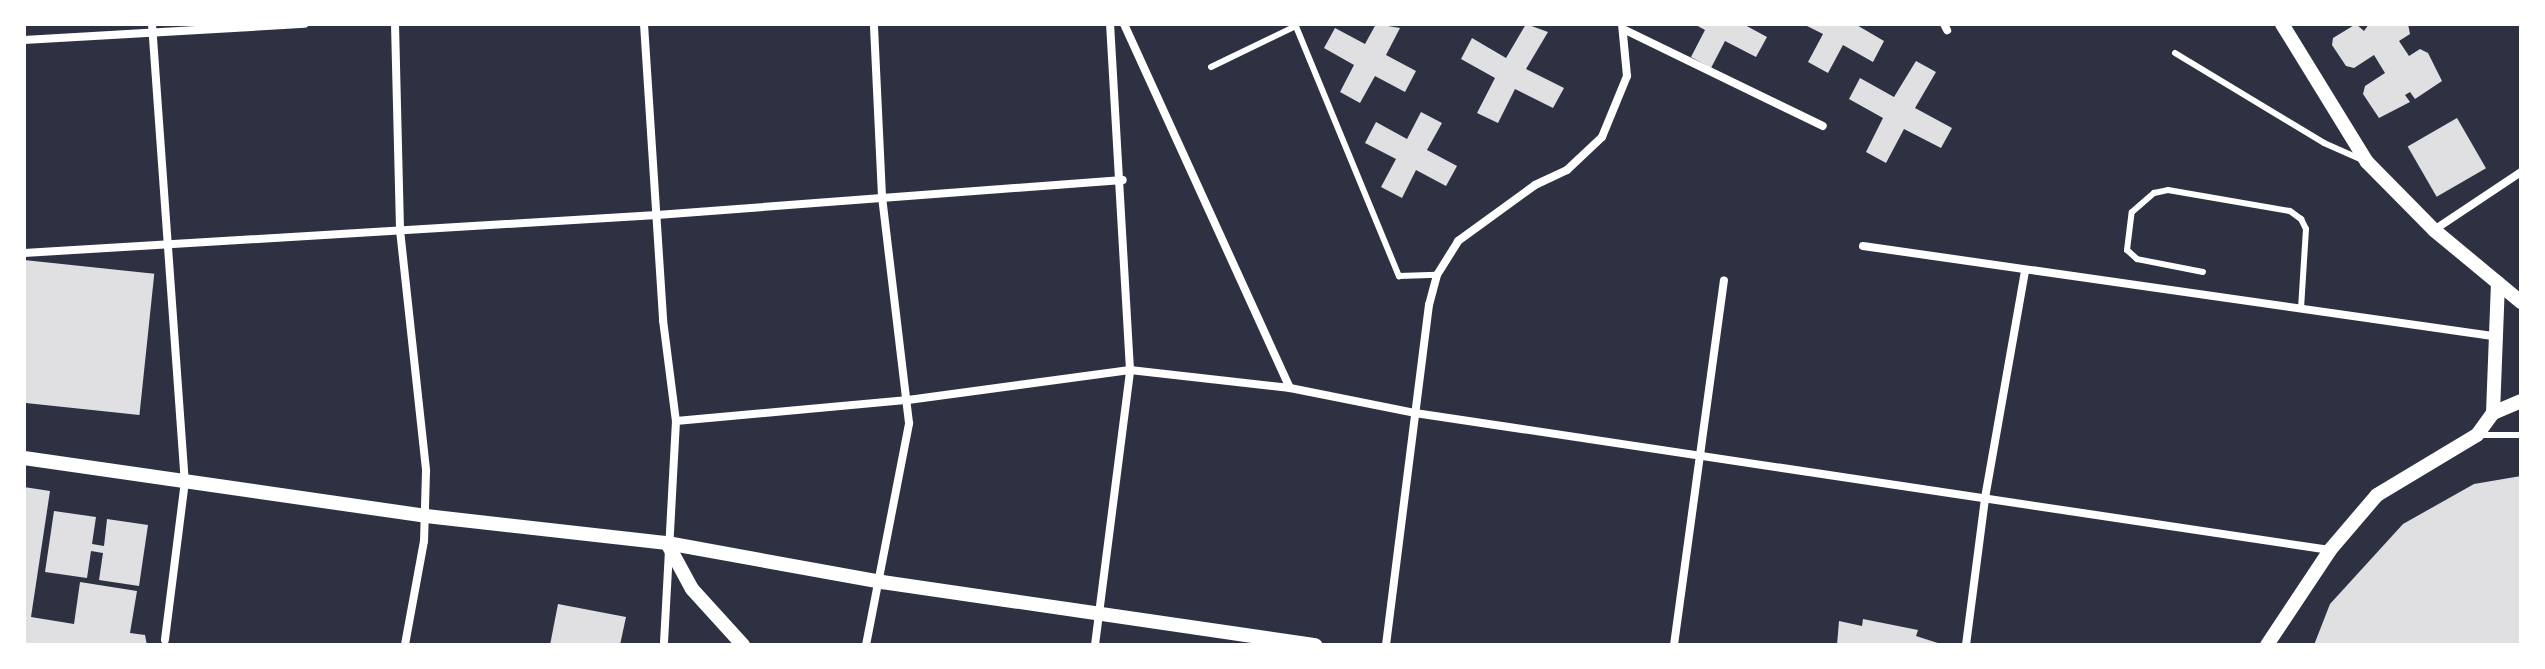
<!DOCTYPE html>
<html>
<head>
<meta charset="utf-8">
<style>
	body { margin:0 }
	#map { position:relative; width:2545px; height:669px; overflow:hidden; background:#2d3142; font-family:"Roboto Serif",serif }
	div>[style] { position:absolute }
	.building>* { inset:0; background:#e0e0e3; transform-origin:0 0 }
	.service>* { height:6px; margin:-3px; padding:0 3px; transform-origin:3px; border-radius:3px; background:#fff }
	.minor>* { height:8px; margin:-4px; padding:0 4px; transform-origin:4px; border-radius:4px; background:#fff }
	.tertiary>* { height:14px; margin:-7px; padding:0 7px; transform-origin:7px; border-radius:7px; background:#fff }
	span { translate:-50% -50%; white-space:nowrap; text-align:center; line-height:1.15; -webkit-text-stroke:6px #fff; paint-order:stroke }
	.frame { position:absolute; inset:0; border:26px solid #fff; pointer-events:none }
</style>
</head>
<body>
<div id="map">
	<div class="building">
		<div style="clip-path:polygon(1376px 24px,1400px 28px,1386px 55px,1416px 71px,1405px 92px,1375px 76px,1360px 103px,1340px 92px,1354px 65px,1324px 48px,1335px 28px,1365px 44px)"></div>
		<div style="clip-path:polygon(1526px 24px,1548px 32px,1526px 69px,1564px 88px,1553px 108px,1515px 89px,1498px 123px,1477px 113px,1495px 78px,1461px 59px,1472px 38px,1506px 58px)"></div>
		<div style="clip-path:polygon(1694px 24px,1743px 24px,1767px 37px,1756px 57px,1725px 41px,1711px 68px,1691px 57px,1705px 30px)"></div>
		<div style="clip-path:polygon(1803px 24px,1855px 24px,1884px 41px,1873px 62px,1843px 45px,1828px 73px,1808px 62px,1823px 34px)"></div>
		<div style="clip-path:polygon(2356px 24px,2364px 31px,2369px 24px,2408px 24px,2410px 34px,2399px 41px,2409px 56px,2420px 49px,2428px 53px,2442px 81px,2415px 99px,2410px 92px,2405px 95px,2410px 102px,2379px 118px,2363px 94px,2365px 86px,2385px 73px,2374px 55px,2354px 68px,2346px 66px,2332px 45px,2333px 38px)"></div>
		<div style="clip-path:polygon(1916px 61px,1936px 72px,1915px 108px,1952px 128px,1941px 148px,1904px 129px,1886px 163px,1866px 152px,1883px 118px,1849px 99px,1860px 78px,1894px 97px)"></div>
		<div style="clip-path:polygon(1421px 112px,1442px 123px,1427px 150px,1457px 166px,1446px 186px,1416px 170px,1402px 198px,1381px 187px,1396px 159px,1365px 143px,1376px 122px,1407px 139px)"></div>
		<div style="left:2457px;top:118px;width:58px;height:57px;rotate:60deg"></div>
		<div style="left:24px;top:260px;width:131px;height:142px;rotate:6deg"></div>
		<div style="clip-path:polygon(2521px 476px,2521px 645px,2314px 645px,2330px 604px,2403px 524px,2474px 484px)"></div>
		<div style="clip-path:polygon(24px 487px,50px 491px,31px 617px,74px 624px,80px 582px,137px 591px,130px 633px,145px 635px,147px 645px,24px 645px)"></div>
		<div style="clip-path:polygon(54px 511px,96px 517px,92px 544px,104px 546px,107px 519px,148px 525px,139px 586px,99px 580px,103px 553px,91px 551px,87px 578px,45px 572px)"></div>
		<div style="clip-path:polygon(558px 604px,626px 617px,620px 645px,550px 645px)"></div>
		<div style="clip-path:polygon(1863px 619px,1918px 630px,1916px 636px,1944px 645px,1837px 645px,1839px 621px,1862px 626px)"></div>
	</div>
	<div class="service">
		<div style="left:1295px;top:24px;width:273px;rotate:67.6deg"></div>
		<div style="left:1399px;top:276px;width:38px;rotate:-2deg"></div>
		<div style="left:2175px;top:53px;width:174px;rotate:31.1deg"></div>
		<div style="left:2324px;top:143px;width:39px;rotate:24deg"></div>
		<div style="left:1211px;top:67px;width:94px;rotate:-25.8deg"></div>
		<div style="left:2203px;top:272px;width:67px;rotate:-168.9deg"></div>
		<div style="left:2137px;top:259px;width:13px;rotate:-138deg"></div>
		<div style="left:2127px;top:250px;width:38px;rotate:-83deg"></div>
		<div style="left:2132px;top:212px;width:29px;rotate:-41deg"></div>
		<div style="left:2154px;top:193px;width:14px;rotate:-12deg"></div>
		<div style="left:2168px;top:190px;width:124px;rotate:9.8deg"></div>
		<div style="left:2290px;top:211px;width:14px;rotate:36deg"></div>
		<div style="left:2301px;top:219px;width:11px;rotate:63deg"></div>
		<div style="left:2306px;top:229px;width:80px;rotate:93.6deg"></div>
		<div style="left:2480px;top:435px;width:41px"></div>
	</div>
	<div class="minor">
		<div style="left:152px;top:24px;width:458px;rotate:85.9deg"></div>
		<div style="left:185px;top:481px;width:160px;rotate:97.2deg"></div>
		<div style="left:395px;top:24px;width:206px;rotate:88.6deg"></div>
		<div style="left:400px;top:230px;width:242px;rotate:83.8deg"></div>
		<div style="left:426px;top:471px;width:70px;rotate:91.6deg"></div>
		<div style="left:424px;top:541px;width:106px;rotate:100.4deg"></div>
		<div style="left:644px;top:24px;width:297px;rotate:86.3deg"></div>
		<div style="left:663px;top:320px;width:102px;rotate:82.7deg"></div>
		<div style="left:676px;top:421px;width:224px;rotate:93.1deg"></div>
		<div style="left:1124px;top:24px;width:400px;rotate:65.5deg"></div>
		<div style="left:1944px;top:24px;width:7px;rotate:63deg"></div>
		<div style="left:1623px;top:29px;width:222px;rotate:25.9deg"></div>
		<div style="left:24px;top:40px;width:281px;rotate:-3.3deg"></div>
		<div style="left:2434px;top:230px;width:105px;rotate:-33.7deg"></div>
		<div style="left:1863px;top:246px;width:636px;rotate:8.13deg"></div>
		<div style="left:24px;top:253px;width:634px;rotate:-3.44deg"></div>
		<div style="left:657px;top:215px;width:467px;rotate:-4.3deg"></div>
		<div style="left:676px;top:421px;width:233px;rotate:-5.2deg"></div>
		<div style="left:908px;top:400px;width:224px;rotate:-7.7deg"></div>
		<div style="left:1130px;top:370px;width:161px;rotate:6.4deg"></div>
		<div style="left:1290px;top:388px;width:127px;rotate:11.3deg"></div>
		<div style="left:1415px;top:413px;width:925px;rotate:8.52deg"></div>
		<div style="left:866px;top:645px;width:226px;rotate:-79deg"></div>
		<div style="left:909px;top:423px;width:229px;rotate:-96.8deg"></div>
		<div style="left:882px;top:196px;width:172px;rotate:-92.7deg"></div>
		<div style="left:1095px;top:645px;width:277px;rotate:-82.7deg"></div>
		<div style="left:1130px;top:370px;width:347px;rotate:-93.3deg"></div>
		<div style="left:1386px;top:645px;width:343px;rotate:-82.8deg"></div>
		<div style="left:1429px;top:305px;width:31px;rotate:-75deg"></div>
		<div style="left:1437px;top:275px;width:40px;rotate:-58deg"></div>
		<div style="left:1458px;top:241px;width:95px;rotate:-36deg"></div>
		<div style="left:1535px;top:185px;width:35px;rotate:-25deg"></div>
		<div style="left:1567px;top:170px;width:48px;rotate:-43.3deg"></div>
		<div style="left:1602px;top:137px;width:66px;rotate:-67.7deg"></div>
		<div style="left:1627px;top:76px;width:52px;rotate:-95.5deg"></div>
		<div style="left:1674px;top:645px;width:368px;rotate:-82.2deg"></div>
		<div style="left:1966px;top:645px;width:148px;rotate:-82.6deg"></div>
		<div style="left:1985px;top:498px;width:230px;rotate:-80deg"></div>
	</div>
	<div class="tertiary">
		<div style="left:2282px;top:24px;width:162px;rotate:58.4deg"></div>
		<div style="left:2367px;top:162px;width:95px;rotate:45.4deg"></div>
		<div style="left:2434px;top:230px;width:113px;rotate:39.6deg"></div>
		<div style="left:2493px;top:413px;width:30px;rotate:-23deg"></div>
		<div style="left:24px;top:458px;width:406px;rotate:8.2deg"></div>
		<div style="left:426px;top:516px;width:243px;rotate:6.4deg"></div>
		<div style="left:667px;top:543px;width:219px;rotate:10.3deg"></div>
		<div style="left:882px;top:582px;width:438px;rotate:8.3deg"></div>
		<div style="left:667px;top:543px;width:52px;rotate:61.5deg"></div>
		<div style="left:692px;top:589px;width:76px;rotate:47.7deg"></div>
		<div style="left:2267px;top:645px;width:114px;rotate:-56.4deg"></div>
		<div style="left:2330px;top:550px;width:72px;rotate:-49.5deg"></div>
		<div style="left:2377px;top:495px;width:117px;rotate:-31deg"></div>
		<div style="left:2477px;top:435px;width:27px;rotate:-54deg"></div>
		<div style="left:2493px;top:413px;width:130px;rotate:-87.8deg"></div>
	</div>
	<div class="frame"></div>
</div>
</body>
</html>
